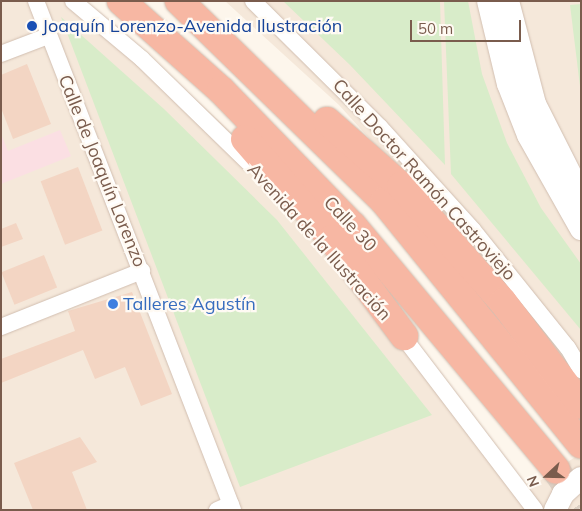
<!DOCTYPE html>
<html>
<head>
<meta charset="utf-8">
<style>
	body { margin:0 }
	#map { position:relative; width:582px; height:511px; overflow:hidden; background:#fdf6ec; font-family:Mulish,sans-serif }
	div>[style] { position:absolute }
	.residential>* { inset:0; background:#f5e8da }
	.medical>* { inset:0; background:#fbdfe3 }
	.green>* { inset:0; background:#d8ecc9 }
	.building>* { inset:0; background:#f3d5c3; transform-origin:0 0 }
	.highway-tunnel>* { height:28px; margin-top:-14px; transform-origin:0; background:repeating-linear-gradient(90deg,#dcd0c4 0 28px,transparent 0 42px) }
	.roads { filter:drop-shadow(0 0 1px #d1beb0) drop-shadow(0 0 1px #d1beb0) }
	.street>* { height:16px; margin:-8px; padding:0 8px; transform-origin:8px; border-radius:8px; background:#fff }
	.secondary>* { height:22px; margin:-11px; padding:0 11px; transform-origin:11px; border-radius:11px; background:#fff }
	.highway>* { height:28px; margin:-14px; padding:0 14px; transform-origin:14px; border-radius:14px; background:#f7b7a3 }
	.dots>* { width:14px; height:14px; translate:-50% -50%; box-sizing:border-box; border:2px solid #fffaf3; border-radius:50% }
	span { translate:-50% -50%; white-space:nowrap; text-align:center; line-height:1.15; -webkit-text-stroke:4.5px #fffaf3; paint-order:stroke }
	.transit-label { font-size:18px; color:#164399 }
	.left { translate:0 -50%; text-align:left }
	.street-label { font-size:18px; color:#7a5c4d }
	.shop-label { font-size:18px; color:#366cbe }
	.frame { position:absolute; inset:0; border:2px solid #7a5c4d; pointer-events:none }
	.north { position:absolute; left:522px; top:451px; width:50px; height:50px; -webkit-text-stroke:4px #fffaf3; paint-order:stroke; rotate:249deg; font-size:14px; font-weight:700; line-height:20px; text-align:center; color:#7a5c4d }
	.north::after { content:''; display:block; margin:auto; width:18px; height:22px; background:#7a5c4d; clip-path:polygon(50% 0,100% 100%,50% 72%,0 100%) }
	.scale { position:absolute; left:410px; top:20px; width:111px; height:22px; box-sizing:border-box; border:2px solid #7a5c4d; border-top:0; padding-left:6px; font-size:15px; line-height:18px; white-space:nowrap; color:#7a5c4d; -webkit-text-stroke:4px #fffaf3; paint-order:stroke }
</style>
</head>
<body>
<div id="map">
	<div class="residential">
		<div style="clip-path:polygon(1px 1px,85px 1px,156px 62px,231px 132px,404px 336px,522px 493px,581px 453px,581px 510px,1px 510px)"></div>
		<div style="clip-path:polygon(225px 1px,581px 1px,581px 383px,560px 349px,339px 105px)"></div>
	</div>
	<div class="medical">
		<div style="clip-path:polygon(60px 130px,71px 156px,1px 184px,1px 134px,8px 151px)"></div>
	</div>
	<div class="green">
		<div style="clip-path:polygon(283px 1px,440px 1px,445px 165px,350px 65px)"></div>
		<div style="clip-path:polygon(444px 1px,468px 1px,482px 74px,507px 143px,541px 208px,581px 264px,581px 330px,451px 174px)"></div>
		<div style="clip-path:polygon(581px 4px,581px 86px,580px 86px,570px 5px)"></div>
		<div style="clip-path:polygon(61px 17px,164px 109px,277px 220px,432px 415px,240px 487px)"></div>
	</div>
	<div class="building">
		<div style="clip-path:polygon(27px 64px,51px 124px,13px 139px,1px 108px,1px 75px)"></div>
		<div style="left:78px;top:167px;width:68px;height:40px;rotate:69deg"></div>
		<div style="clip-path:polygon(16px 223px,23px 239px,1px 247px,1px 229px)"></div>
		<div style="left:44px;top:255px;width:35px;height:46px;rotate:68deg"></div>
		<div style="clip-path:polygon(132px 292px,172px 394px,141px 406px,125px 367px,95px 379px,83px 350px,1px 383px,1px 359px,75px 331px,68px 311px)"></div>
		<div style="clip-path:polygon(80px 437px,97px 462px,72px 472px,87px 510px,33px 510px,14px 463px)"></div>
	</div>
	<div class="highway-tunnel">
		<div style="left:556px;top:470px;width:45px;rotate:56.7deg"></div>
	</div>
	<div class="roads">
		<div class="street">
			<div style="left:36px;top:1px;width:546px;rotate:68.84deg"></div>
			<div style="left:73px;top:1px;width:90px;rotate:40deg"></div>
			<div style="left:142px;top:59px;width:148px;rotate:44.2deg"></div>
			<div style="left:253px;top:1px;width:179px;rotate:44.8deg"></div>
			<div style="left:380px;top:127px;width:139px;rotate:47.9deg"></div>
			<div style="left:473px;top:230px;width:151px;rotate:51.2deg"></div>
			<div style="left:568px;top:348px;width:26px;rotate:59deg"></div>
			<div style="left:1px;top:54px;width:50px;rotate:-21deg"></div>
			<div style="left:1px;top:327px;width:152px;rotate:-21.7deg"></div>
			<div style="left:398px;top:330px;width:226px;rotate:52.7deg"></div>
			<div style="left:217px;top:510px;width:15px;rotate:-23deg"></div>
		</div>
		<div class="secondary">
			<div style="left:488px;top:1px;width:85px;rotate:76.5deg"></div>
			<div style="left:508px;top:84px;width:55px;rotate:68.6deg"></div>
			<div style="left:528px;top:135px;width:108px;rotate:60.6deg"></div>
			<div style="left:508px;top:1px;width:106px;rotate:75.3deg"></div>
			<div style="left:535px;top:104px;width:102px;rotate:63.2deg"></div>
			<div style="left:555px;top:510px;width:18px;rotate:-63deg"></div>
			<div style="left:563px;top:494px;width:24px;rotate:-42deg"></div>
		</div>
		<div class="highway">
			<div style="left:121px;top:1px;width:134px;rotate:41.7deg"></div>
			<div style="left:221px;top:90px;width:190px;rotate:45.9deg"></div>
			<div style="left:353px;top:226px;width:317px;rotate:50.2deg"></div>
			<div style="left:179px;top:1px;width:286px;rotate:44.3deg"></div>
			<div style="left:384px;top:201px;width:313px;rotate:51deg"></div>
			<div style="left:327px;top:121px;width:98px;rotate:41.3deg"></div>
			<div style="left:401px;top:186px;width:154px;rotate:48.7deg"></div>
			<div style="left:503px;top:302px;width:129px;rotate:52.9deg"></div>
			<div style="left:245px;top:139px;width:133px;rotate:49deg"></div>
			<div style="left:332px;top:239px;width:121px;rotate:53.4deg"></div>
		</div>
	</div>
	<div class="dots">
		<div style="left:32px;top:26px;background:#1a4fb4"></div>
		<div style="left:113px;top:304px;background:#3f7fe0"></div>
	</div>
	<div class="transit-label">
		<span class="left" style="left:42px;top:26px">Joaquín Lorenzo-Avenida Ilustración</span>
	</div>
	<div class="street-label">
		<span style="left:102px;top:171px;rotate:68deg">Calle de Joaquín Lorenzo</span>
		<span style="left:424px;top:180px;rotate:48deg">Calle Doctor Ramón Castroviejo</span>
		<span style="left:350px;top:224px;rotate:47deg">Calle 30</span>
		<span style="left:319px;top:242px;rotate:48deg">Avenida de la Ilustración</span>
	</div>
	<div class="shop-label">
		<span class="left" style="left:123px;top:304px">Talleres Agustín</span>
	</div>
	<div class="frame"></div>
	<div class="north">N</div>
	<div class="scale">50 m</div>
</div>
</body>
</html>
